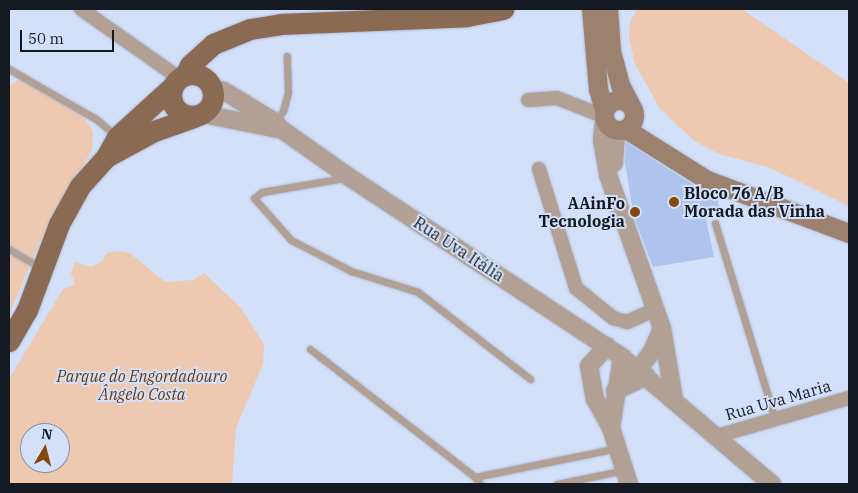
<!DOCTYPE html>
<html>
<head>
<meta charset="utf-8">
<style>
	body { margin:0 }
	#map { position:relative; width:858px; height:493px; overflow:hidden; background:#d2e0fa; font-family:"IBM Plex Serif",serif }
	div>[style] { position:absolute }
	.green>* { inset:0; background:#edc9b1 }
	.building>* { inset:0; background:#aec4ed }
	.roads { filter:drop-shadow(0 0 1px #b0bcd3) drop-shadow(0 0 1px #b0bcd3) }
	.service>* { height:7px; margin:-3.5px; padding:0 3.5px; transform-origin:3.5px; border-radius:3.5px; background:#b2a094 }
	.minor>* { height:14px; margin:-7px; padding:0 7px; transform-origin:7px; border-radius:7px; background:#b2a094 }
	.tertiary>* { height:18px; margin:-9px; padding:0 9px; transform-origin:9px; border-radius:9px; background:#b2a094 }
	.secondary>* { height:19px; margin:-9.5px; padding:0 9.5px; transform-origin:9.5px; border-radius:9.5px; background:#9c816f }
	.secondary>.ring { margin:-9.5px; padding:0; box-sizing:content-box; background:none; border:19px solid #9c816f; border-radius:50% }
	.primary>* { height:21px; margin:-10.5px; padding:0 10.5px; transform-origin:10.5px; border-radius:10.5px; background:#8b6a54 }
	.primary>.ring { margin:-10.5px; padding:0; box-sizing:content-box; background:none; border:21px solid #8b6a54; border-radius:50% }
	.dots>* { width:14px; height:14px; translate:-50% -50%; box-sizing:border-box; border:2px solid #d2e0fa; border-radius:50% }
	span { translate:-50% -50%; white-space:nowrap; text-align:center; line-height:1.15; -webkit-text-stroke:4px #d2e0fa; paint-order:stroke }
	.poi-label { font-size:16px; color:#141922; font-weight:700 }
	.left { translate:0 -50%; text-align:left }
	.right { translate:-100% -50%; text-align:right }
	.street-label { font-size:16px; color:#141922 }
	.park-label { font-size:16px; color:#6e3a0c; font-style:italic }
	.frame { position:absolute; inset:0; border:10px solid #141922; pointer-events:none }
	.north { position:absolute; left:20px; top:423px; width:50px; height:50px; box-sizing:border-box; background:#d2e0fa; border:1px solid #8690a4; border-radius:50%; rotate:8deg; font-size:14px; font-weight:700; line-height:20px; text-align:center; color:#141922 }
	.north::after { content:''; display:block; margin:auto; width:18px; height:22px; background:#86460c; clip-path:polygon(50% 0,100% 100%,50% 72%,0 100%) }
	.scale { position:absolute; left:20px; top:30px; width:94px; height:22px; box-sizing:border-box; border:2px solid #141922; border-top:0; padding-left:6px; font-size:15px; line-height:18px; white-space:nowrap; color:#141922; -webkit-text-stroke:4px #d2e0fa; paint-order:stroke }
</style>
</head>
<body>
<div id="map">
	<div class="green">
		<div style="clip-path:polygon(637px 9px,742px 9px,849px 83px,849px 206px,768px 167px,719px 154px,696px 142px,660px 109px,635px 64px,629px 38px,630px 22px)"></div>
		<div style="clip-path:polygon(18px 80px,27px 82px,66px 104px,85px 119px,93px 132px,92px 150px,41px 239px,9px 315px,9px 86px)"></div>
		<div style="clip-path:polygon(evenodd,117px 251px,130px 253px,165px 282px,193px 280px,204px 273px,241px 308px,264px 344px,263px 364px,236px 428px,232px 484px,9px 484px,9px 379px,63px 289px,75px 284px,71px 273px,75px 262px,91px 267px,102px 261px,107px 253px,117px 251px,30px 433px,60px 433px,60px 463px,30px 463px,30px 433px)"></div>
	</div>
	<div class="building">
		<div style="clip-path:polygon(626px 142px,701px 190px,717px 196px,719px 207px,705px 214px,714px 257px,653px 267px,634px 217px,625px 163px)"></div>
	</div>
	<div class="roads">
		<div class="service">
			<div style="left:9px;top:69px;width:100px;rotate:29.9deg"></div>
			<div style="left:96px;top:119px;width:25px;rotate:40deg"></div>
			<div style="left:275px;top:121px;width:13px;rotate:-51deg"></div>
			<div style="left:283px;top:111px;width:20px;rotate:-75deg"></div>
			<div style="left:288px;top:92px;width:36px;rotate:-92deg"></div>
			<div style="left:344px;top:178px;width:83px;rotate:170.3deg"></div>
			<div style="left:262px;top:192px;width:10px;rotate:143deg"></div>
			<div style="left:254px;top:198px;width:56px;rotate:48.6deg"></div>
			<div style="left:291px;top:240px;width:68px;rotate:27.3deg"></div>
			<div style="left:351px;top:271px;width:70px;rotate:17.4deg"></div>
			<div style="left:418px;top:292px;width:142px;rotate:37.8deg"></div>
			<div style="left:715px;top:223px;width:205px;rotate:73deg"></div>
			<div style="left:9px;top:249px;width:37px;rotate:31deg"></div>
			<div style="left:310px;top:349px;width:209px;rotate:37.8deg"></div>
			<div style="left:475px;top:477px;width:9px;rotate:54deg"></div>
			<div style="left:475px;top:477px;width:145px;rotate:-11.5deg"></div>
			<div style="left:557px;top:484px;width:69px;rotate:-11.6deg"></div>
		</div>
		<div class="minor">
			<div style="left:81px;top:9px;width:120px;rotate:35.1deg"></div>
			<div style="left:528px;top:100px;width:29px;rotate:-4deg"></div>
			<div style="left:557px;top:98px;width:49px;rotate:21.4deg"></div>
			<div style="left:539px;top:169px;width:125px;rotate:72.7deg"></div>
			<div style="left:576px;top:288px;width:48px;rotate:39deg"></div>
			<div style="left:613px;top:318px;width:15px;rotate:16deg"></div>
			<div style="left:627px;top:322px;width:32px;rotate:-24deg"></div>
			<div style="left:717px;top:436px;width:137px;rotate:-16.1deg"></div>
		</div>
		<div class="tertiary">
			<div style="left:212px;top:88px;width:12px;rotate:14deg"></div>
			<div style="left:224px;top:91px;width:60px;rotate:31.3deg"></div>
			<div style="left:275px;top:122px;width:9px;rotate:49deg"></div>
			<div style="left:281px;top:129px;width:83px;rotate:35.2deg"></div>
			<div style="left:349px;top:177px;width:327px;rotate:33.4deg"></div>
			<div style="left:622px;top:357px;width:197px;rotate:40.3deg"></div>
			<div style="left:203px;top:114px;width:76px;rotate:11.3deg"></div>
			<div style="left:604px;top:121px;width:19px;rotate:96deg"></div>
			<div style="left:602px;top:140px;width:36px;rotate:80deg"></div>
			<div style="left:608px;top:175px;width:162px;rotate:70.6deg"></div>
			<div style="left:662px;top:328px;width:72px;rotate:80.4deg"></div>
			<div style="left:614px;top:163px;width:32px;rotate:-86deg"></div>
			<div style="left:607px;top:346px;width:27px;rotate:132deg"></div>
			<div style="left:589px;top:366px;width:34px;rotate:80deg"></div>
			<div style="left:595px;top:399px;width:33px;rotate:61deg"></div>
			<div style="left:611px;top:428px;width:59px;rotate:72.2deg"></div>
			<div style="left:639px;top:369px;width:22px;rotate:-54deg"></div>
			<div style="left:652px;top:351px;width:24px;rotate:-66deg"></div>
			<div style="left:615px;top:391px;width:35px;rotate:-25deg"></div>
			<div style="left:611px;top:428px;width:72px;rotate:-81.2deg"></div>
		</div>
		<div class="secondary">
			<div style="left:591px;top:9px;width:80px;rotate:85deg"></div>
			<div style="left:598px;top:89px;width:22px;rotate:74deg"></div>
			<div style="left:608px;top:9px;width:42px;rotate:85.9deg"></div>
			<div style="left:611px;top:51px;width:35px;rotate:75deg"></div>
			<div style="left:620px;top:85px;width:21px;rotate:62deg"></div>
			<div class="ring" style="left:604px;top:100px;width:11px;height:11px"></div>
			<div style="left:626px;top:129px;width:96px;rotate:32.2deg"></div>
			<div style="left:707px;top:180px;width:152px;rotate:20.5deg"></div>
		</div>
		<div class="primary">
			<div class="ring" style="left:171px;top:74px;width:21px;height:21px"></div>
			<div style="left:185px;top:75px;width:11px;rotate:-63deg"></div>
			<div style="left:190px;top:65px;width:31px;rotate:-42deg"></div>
			<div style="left:213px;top:44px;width:40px;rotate:-22deg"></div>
			<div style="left:250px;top:29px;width:30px;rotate:-9deg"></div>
			<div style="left:280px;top:24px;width:187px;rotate:-2.4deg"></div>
			<div style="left:467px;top:16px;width:37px;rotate:-11deg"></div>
			<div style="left:106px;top:157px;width:55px;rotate:-28.4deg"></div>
			<div style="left:154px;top:131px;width:42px;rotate:-19.3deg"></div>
			<div style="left:9px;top:341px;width:36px;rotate:-60deg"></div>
			<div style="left:27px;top:310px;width:92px;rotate:-69.6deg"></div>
			<div style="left:59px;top:224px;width:43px;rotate:-61.1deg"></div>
			<div style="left:80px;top:186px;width:39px;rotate:-48deg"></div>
			<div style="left:106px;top:157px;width:23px;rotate:-61deg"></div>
			<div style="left:117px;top:137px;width:74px;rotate:-42.3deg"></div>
		</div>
	</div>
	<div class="dots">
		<div style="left:674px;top:202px;background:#86460c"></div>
		<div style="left:635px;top:212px;background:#86460c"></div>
	</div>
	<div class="poi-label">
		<span class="left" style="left:684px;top:202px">Bloco 76 A/B<br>Morada das Vinha</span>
		<span class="right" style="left:625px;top:212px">AAinFo<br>Tecnologia</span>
	</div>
	<div class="street-label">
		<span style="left:459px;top:249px;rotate:33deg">Rua Uva Itália</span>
		<span style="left:778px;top:400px;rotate:-16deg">Rua Uva Maria</span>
	</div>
	<div class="park-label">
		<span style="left:142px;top:385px">Parque do Engordadouro<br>Ângelo Costa</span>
	</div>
	<div class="frame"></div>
	<div class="north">N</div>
	<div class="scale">50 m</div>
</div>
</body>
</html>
